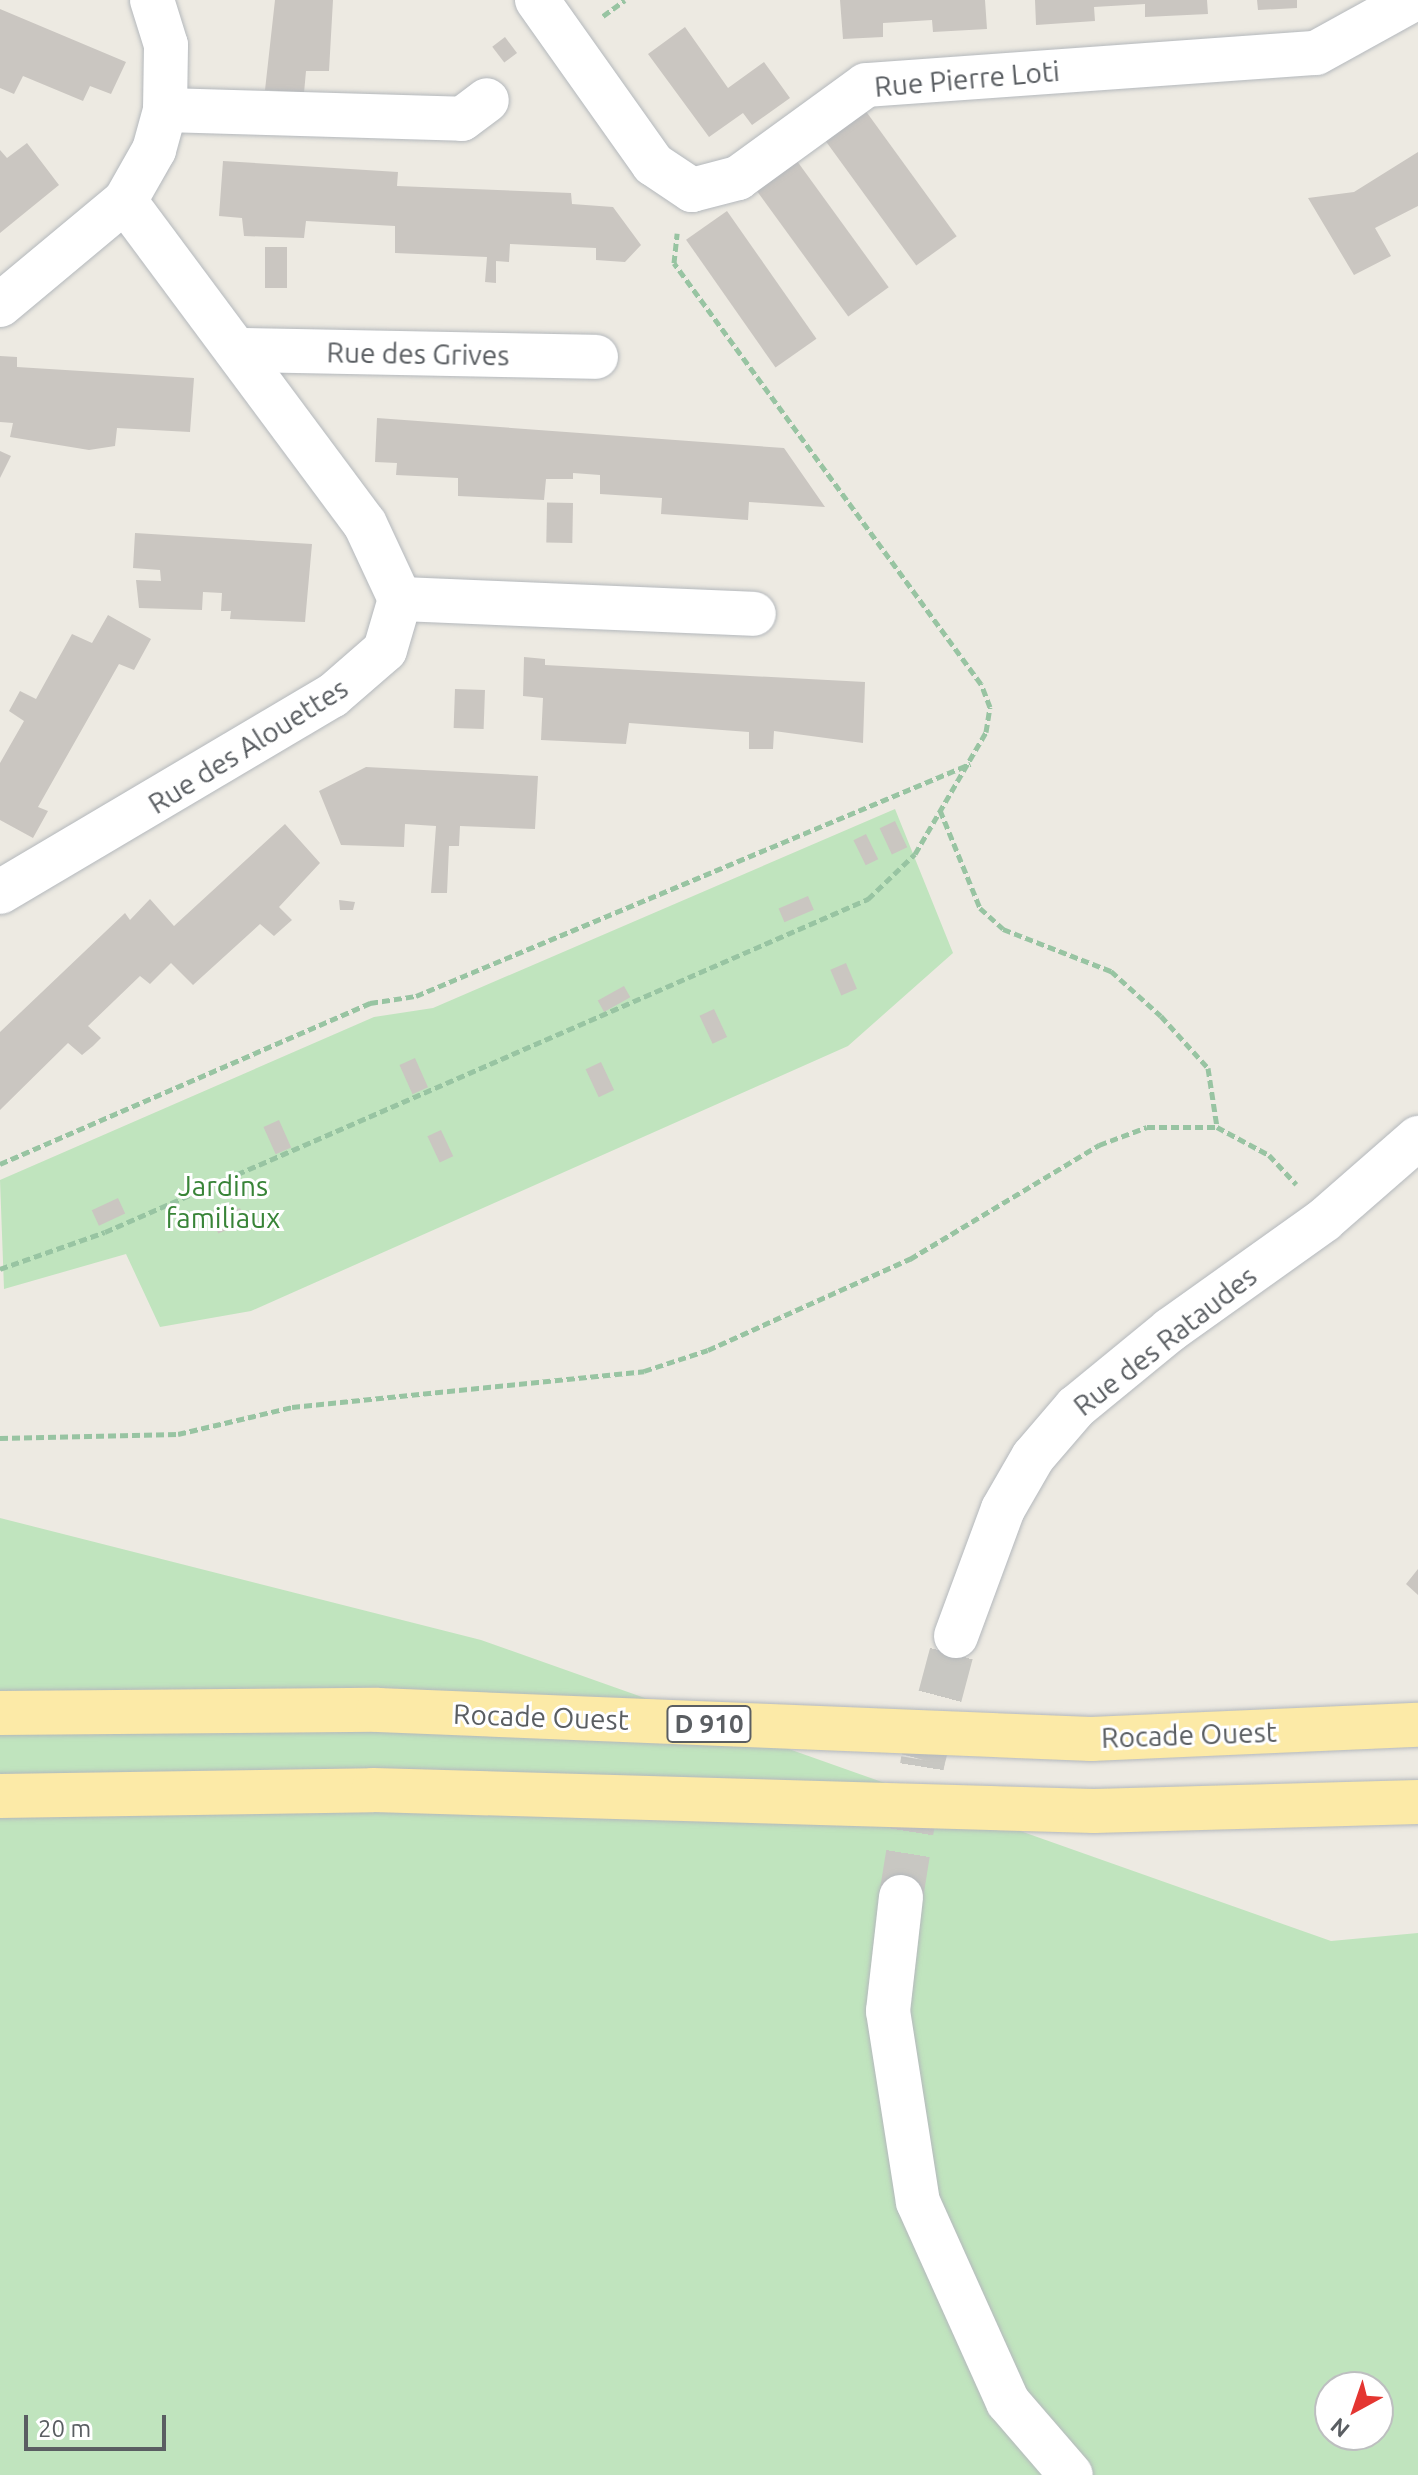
<!DOCTYPE html>
<html>
<head>
<meta charset="utf-8">
<style>
	body { margin:0 }
	#map { position:relative; width:1418px; height:2475px; overflow:hidden; background:#edeae2; font-family:Ubuntu,sans-serif }
	div>[style] { position:absolute }
	.green>* { inset:0; background:#c0e4be }
	.building>* { inset:0; background:#cac6c1; transform-origin:0 0 }
	.minor-tunnel>* { height:44px; margin-top:-22px; transform-origin:0; background:repeating-linear-gradient(90deg,#c8c7c2 0 44px,transparent 0 66px) }
	.path>* { height:5px; margin-top:-2.5px; transform-origin:0; background:repeating-linear-gradient(90deg,#98c4a2 0 8px,transparent 0 12px) }
	.roads { filter:drop-shadow(0 0 2px #b4b8bc) drop-shadow(0 0 2px #b4b8bc) }
	.minor>* { height:44px; margin:-22px; padding:0 22px; transform-origin:22px; border-radius:22px; background:#fff }
	.tertiary>* { height:44px; margin:-22px; padding:0 22px; transform-origin:22px; border-radius:22px; background:#fff }
	.primary>* { height:44px; margin:-22px; padding:0 22px; transform-origin:22px; border-radius:22px; background:#fceaa7 }
	span { translate:-50% -50%; white-space:nowrap; text-align:center; line-height:1.15; -webkit-text-stroke:6px #fff; paint-order:stroke }
	.shield-label span { padding:2px 6px; background:#fff; border:2px solid; border-radius:6px; -webkit-text-stroke-width:0 }
	.shield-label { font-size:26px; color:#5a5e62; font-weight:700 }
	.street-label { font-size:28px; color:#5a5e62 }
	.park-label { font-size:28px; color:#388437 }
	.north { position:absolute; left:1314px; top:2371px; width:80px; height:80px; box-sizing:border-box; background:#fff; border:2px solid #bdbfc0; border-radius:50%; rotate:220deg; font-size:22px; font-weight:700; line-height:32px; text-align:center; color:#5a5e62 }
	.north::after { content:''; display:block; margin:auto; width:28px; height:36px; background:#e43631; clip-path:polygon(50% 0,100% 100%,50% 72%,0 100%) }
	.scale { position:absolute; left:24px; top:2415px; width:142px; height:36px; box-sizing:border-box; border:4px solid #5a5e62; border-top:0; padding-left:10px; font-size:24px; line-height:28px; white-space:nowrap; color:#5a5e62; -webkit-text-stroke:6px #fff; paint-order:stroke }
</style>
</head>
<body>
<div id="map">
	<div class="green">
		<div style="clip-path:polygon(895px 809px,953px 953px,848px 1046px,251px 1311px,160px 1327px,126px 1254px,4px 1289px,0 1180px,374px 1017px,433px 1008px)"></div>
		<div style="clip-path:polygon(evenodd,0 1518px,481px 1640px,1331px 1941px,1418px 1933px,1418px 2475px,0 2475px,0 1518px,1330px 2387px,1378px 2387px,1378px 2435px,1330px 2435px,1330px 2387px)"></div>
	</div>
	<div class="building">
		<div style="clip-path:polygon(275px 0,333px 0,329px 71px,306px 71px,304px 93px,265px 90px)"></div>
		<div style="clip-path:polygon(840px 0,985px 0,987px 29px,933px 32px,932px 20px,883px 23px,883px 37px,843px 39px)"></div>
		<div style="clip-path:polygon(1035px 0,1207px 0,1208px 14px,1145px 17px,1145px 4px,1094px 7px,1095px 21px,1036px 25px)"></div>
		<div style="clip-path:polygon(1257px 0,1297px 0,1297px 8px,1258px 10px)"></div>
		<div style="clip-path:polygon(0 9px,126px 62px,111px 94px,90px 86px,83px 101px,23px 76px,14px 94px,0 88px)"></div>
		<div style="clip-path:polygon(685px 27px,728px 88px,764px 62px,790px 98px,752px 125px,743px 113px,709px 137px,648px 54px)"></div>
		<div style="left:505px;top:37px;width:20px;height:16px;rotate:53deg"></div>
		<div style="left:865px;top:110px;width:156px;height:50px;rotate:54deg"></div>
		<div style="clip-path:polygon(27px 143px,59px 185px,0 233px,0 150px,7px 158px)"></div>
		<div style="clip-path:polygon(1418px 152px,1418px 206px,1375px 228px,1391px 256px,1354px 275px,1308px 198px,1354px 192px)"></div>
		<div style="clip-path:polygon(223px 161px,398px 172px,397px 186px,571px 193px,572px 204px,613px 207px,641px 245px,625px 262px,596px 260px,596px 248px,510px 244px,509px 262px,496px 261px,496px 283px,485px 282px,487px 257px,395px 253px,395px 226px,306px 221px,304px 238px,244px 236px,242px 218px,219px 216px)"></div>
		<div style="left:797px;top:161px;width:156px;height:50px;rotate:54deg"></div>
		<div style="left:727px;top:211px;width:156px;height:50px;rotate:55deg"></div>
		<div style="left:265px;top:247px;width:22px;height:41px"></div>
		<div style="clip-path:polygon(0 356px,17px 357px,17px 367px,194px 378px,190px 432px,117px 428px,115px 446px,89px 450px,10px 437px,13px 423px,0 422px)"></div>
		<div style="clip-path:polygon(377px 418px,784px 448px,825px 507px,749px 502px,748px 520px,661px 514px,662px 498px,600px 494px,600px 475px,573px 473px,573px 479px,546px 479px,544px 500px,458px 496px,458px 478px,396px 475px,397px 463px,375px 462px)"></div>
		<div style="clip-path:polygon(0 451px,11px 456px,0 478px)"></div>
		<div style="left:573px;top:503px;width:40px;height:26px;rotate:91deg"></div>
		<div style="clip-path:polygon(135px 533px,312px 544px,305px 622px,230px 619px,231px 611px,221px 611px,222px 593px,203px 592px,202px 610px,139px 608px,136px 580px,161px 581px,160px 570px,133px 568px)"></div>
		<div style="clip-path:polygon(108px 615px,151px 639px,134px 670px,119px 664px,38px 807px,48px 811px,33px 838px,0 820px,0 763px,24px 721px,9px 711px,20px 691px,36px 699px,72px 634px,92px 643px)"></div>
		<div style="clip-path:polygon(524px 657px,545px 659px,545px 665px,865px 682px,863px 743px,774px 731px,773px 749px,749px 749px,749px 732px,629px 723px,626px 744px,541px 740px,543px 698px,523px 696px)"></div>
		<div style="left:455px;top:689px;width:30px;height:39px;rotate:2deg"></div>
		<div style="clip-path:polygon(366px 767px,538px 776px,535px 829px,460px 826px,459px 846px,449px 846px,447px 893px,431px 893px,436px 826px,405px 824px,404px 847px,341px 845px,319px 791px)"></div>
		<div style="left:895px;top:821px;width:29px;height:17px;rotate:65deg"></div>
		<div style="clip-path:polygon(285px 824px,320px 863px,279px 907px,292px 920px,274px 936px,260px 924px,193px 985px,171px 963px,150px 984px,140px 976px,88px 1026px,101px 1038px,93px 1046px,82px 1055px,68px 1043px,0 1110px,0 1032px,125px 913px,130px 920px,150px 899px,174px 926px)"></div>
		<div style="left:866px;top:834px;width:28px;height:14px;rotate:64deg"></div>
		<div style="left:808px;top:896px;width:15px;height:32px;rotate:67deg"></div>
		<div style="clip-path:polygon(339px 900px,355px 902px,353px 910px,340px 910px)"></div>
		<div style="left:846px;top:963px;width:28px;height:17px;rotate:67deg"></div>
		<div style="left:624px;top:986px;width:13px;height:30px;rotate:61deg"></div>
		<div style="left:714px;top:1009px;width:31px;height:16px;rotate:65deg"></div>
		<div style="left:415px;top:1058px;width:32px;height:17px;rotate:66deg"></div>
		<div style="left:601px;top:1062px;width:31px;height:17px;rotate:65deg"></div>
		<div style="left:279px;top:1120px;width:30px;height:17px;rotate:66deg"></div>
		<div style="left:441px;top:1130px;width:29px;height:15px;rotate:65deg"></div>
		<div style="left:118px;top:1198px;width:17px;height:29px;rotate:65deg"></div>
		<div style="left:240px;top:1208px;width:15px;height:30px;rotate:67deg"></div>
		<div style="clip-path:polygon(1418px 1569px,1418px 1595px,1406px 1584px)"></div>
	</div>
	<div class="minor-tunnel">
		<div style="left:901px;top:1897px;width:139px;rotate:-80.9deg"></div>
		<div style="left:923px;top:1760px;width:128px;rotate:-75.1deg"></div>
	</div>
	<div class="path">
		<div style="left:603px;top:16px;width:27px;rotate:-36deg"></div>
		<div style="left:940px;top:810px;width:106px;rotate:67.8deg"></div>
		<div style="left:980px;top:908px;width:31px;rotate:42deg"></div>
		<div style="left:1003px;top:929px;width:116px;rotate:21.3deg"></div>
		<div style="left:1111px;top:971px;width:67px;rotate:42deg"></div>
		<div style="left:1161px;top:1016px;width:70px;rotate:47.9deg"></div>
		<div style="left:1208px;top:1068px;width:60px;rotate:81.3deg"></div>
		<div style="left:0;top:1164px;width:404px;rotate:-23.5deg"></div>
		<div style="left:370px;top:1003px;width:47px;rotate:-8.7deg"></div>
		<div style="left:416px;top:996px;width:601px;rotate:-22.72deg"></div>
		<div style="left:0;top:1269px;width:111px;rotate:-19.4deg"></div>
		<div style="left:105px;top:1232px;width:833px;rotate:-23.58deg"></div>
		<div style="left:868px;top:899px;width:65px;rotate:-43.8deg"></div>
		<div style="left:915px;top:854px;width:141px;rotate:-59.8deg"></div>
		<div style="left:986px;top:732px;width:25px;rotate:-81deg"></div>
		<div style="left:990px;top:707px;width:25px;rotate:-111deg"></div>
		<div style="left:981px;top:684px;width:521px;rotate:-126.1deg"></div>
		<div style="left:674px;top:263px;width:30px;rotate:-84deg"></div>
		<div style="left:0;top:1438px;width:178px;rotate:-1.3deg"></div>
		<div style="left:178px;top:1434px;width:117px;rotate:-13.3deg"></div>
		<div style="left:292px;top:1407px;width:354px;rotate:-5.8deg"></div>
		<div style="left:644px;top:1371px;width:67px;rotate:-18.2deg"></div>
		<div style="left:708px;top:1350px;width:222px;rotate:-24.3deg"></div>
		<div style="left:910px;top:1259px;width:221px;rotate:-31.1deg"></div>
		<div style="left:1099px;top:1145px;width:51px;rotate:-20.6deg"></div>
		<div style="left:1147px;top:1127px;width:70px"></div>
		<div style="left:1217px;top:1127px;width:59px;rotate:28.3deg"></div>
		<div style="left:1269px;top:1155px;width:40px;rotate:47deg"></div>
	</div>
	<div class="roads">
		<div class="minor">
			<div style="left:537px;top:0;width:201px;rotate:54.7deg"></div>
			<div style="left:653px;top:164px;width:47px;rotate:33.7deg"></div>
			<div style="left:692px;top:190px;width:48px;rotate:-14.6deg"></div>
			<div style="left:738px;top:178px;width:158px;rotate:-36deg"></div>
			<div style="left:866px;top:85px;width:451px;rotate:-4.1deg"></div>
			<div style="left:1316px;top:53px;width:110px;rotate:-28.9deg"></div>
			<div style="left:165px;top:110px;width:297px;rotate:1.7deg"></div>
			<div style="left:462px;top:119px;width:31px;rotate:-37deg"></div>
			<div style="left:125px;top:201px;width:402px;rotate:53.4deg"></div>
			<div style="left:365px;top:524px;width:83px;rotate:65deg"></div>
			<div style="left:0;top:305px;width:163px;rotate:-39.8deg"></div>
			<div style="left:125px;top:201px;width:59px;rotate:-60.4deg"></div>
			<div style="left:154px;top:150px;width:41px;rotate:-74.6deg"></div>
			<div style="left:165px;top:110px;width:65px;rotate:-89.1deg"></div>
			<div style="left:166px;top:45px;width:47px;rotate:-107.3deg"></div>
			<div style="left:241px;top:350px;width:355px;rotate:1.1deg"></div>
			<div style="left:0;top:892px;width:386px;rotate:-30.6deg"></div>
			<div style="left:332px;top:696px;width:70px;rotate:-41deg"></div>
			<div style="left:385px;top:650px;width:53px;rotate:-73.6deg"></div>
			<div style="left:400px;top:599px;width:354px;rotate:2.4deg"></div>
			<div style="left:901px;top:1897px;width:115px;rotate:96.5deg"></div>
			<div style="left:888px;top:2011px;width:193px;rotate:81.1deg"></div>
			<div style="left:918px;top:2202px;width:219px;rotate:65.8deg"></div>
			<div style="left:1008px;top:2402px;width:96px;rotate:49.2deg"></div>
		</div>
		<div class="tertiary">
			<div style="left:956px;top:1636px;width:135px;rotate:-69.7deg"></div>
			<div style="left:1003px;top:1509px;width:60px;rotate:-60deg"></div>
			<div style="left:1033px;top:1457px;width:66px;rotate:-49.3deg"></div>
			<div style="left:1076px;top:1407px;width:122px;rotate:-39.3deg"></div>
			<div style="left:1170px;top:1330px;width:189px;rotate:-35.5deg"></div>
			<div style="left:1324px;top:1220px;width:125px;rotate:-41.1deg"></div>
		</div>
		<div class="primary">
			<div style="left:0;top:1713px;width:378px;rotate:-0.5deg"></div>
			<div style="left:378px;top:1710px;width:714px;rotate:2.33deg"></div>
			<div style="left:1091px;top:1739px;width:327px;rotate:-2.5deg"></div>
			<div style="left:0;top:1796px;width:373px;rotate:-0.9deg"></div>
			<div style="left:373px;top:1790px;width:721px;rotate:1.67deg"></div>
			<div style="left:1094px;top:1811px;width:324px;rotate:-1.6deg"></div>
		</div>
	</div>
	<div class="shield-label">
		<span style="left:709px;top:1724px">D 910</span>
	</div>
	<div class="street-label">
		<span style="left:967px;top:79px;rotate:-5deg">Rue Pierre Loti</span>
		<span style="left:418px;top:354px;rotate:1deg">Rue des Grives</span>
		<span style="left:248px;top:746px;rotate:-32deg">Rue des Alouettes</span>
		<span style="left:1165px;top:1341px;rotate:-38deg">Rue des Rataudes</span>
		<span style="left:541px;top:1717px;rotate:2deg">Rocade Ouest</span>
		<span style="left:1189px;top:1735px;rotate:-2deg">Rocade Ouest</span>
	</div>
	<div class="park-label">
		<span style="left:223px;top:1202px">Jardins<br>familiaux</span>
	</div>
	<div class="north">N</div>
	<div class="scale">20 m</div>
</div>
</body>
</html>
